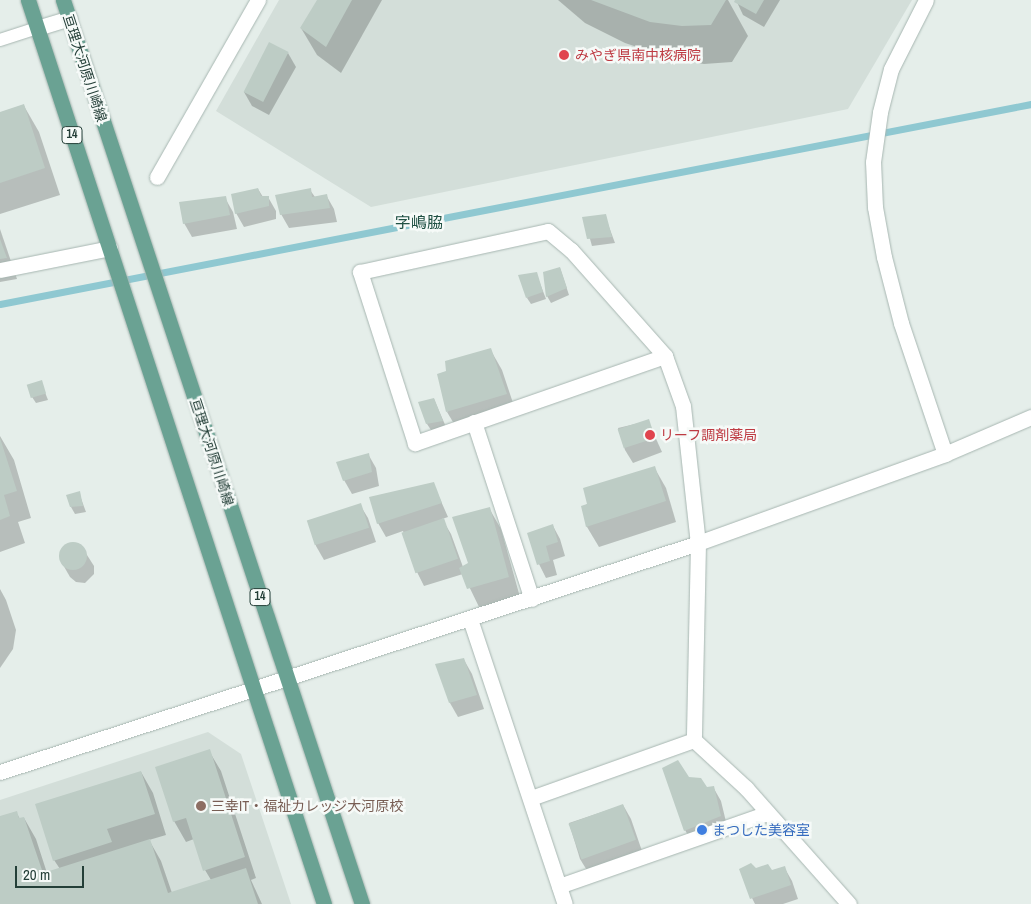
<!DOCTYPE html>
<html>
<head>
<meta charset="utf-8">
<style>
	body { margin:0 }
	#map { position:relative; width:1031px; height:904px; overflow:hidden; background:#e5eeea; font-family:"Archivo Narrow","Noto Sans JP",sans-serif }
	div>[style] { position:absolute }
	.built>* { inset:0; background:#d3ded9 }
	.shadow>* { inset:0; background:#0003 }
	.stream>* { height:7px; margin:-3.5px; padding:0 3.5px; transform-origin:3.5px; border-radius:3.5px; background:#8fc8d1 }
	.building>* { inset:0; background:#bdccc5; transform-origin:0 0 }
	.round { border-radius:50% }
	.roads { filter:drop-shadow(0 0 1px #a7b6b1) drop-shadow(0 0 1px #a7b6b1) }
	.lane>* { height:12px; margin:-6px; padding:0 6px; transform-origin:6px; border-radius:6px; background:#fff }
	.street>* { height:15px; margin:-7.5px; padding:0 7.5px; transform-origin:7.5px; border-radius:7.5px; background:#fff }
	.secondary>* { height:15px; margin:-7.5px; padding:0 7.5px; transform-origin:7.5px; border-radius:7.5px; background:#fff }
	.primary>* { height:15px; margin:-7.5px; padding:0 7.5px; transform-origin:7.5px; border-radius:7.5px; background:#6aa293 }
	.dots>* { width:14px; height:14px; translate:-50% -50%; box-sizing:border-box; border:2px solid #f6faf8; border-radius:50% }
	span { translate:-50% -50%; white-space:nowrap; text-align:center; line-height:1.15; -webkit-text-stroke:5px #f6faf8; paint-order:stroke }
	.shield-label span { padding:1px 4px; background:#f6faf8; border:1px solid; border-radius:4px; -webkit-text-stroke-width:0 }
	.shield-label { font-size:12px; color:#243f38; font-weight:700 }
	.health-label { font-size:14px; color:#be3a42 }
	.left { translate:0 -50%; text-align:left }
	.street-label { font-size:14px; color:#243f38 }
	.education-label { font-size:14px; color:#785e54 }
	.shop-label { font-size:14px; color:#366cbe }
	.quarter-label { font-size:16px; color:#205144 }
	.scale { position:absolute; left:15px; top:866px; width:69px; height:22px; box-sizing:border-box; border:2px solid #243f38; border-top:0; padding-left:6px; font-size:15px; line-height:18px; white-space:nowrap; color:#243f38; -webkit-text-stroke:4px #f6faf8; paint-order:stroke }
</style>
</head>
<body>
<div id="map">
	<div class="built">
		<div style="clip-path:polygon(279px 0,912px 0,848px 109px,371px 207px,216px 111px)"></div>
		<div style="clip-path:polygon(208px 732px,241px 754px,291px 904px,0 904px,0 800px)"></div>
	</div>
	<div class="shadow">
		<div style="clip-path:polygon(319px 0,382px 0,341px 73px,317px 55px,301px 28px)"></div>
		<div style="clip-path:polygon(558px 0,728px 0,748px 36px,732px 62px,704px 64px,673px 59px,625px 43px,585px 23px)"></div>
		<div style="clip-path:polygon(736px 0,780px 0,764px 27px,743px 15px)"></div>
		<div style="clip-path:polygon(288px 53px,296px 67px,269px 115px,252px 106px,244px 92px)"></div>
		<div style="clip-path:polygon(24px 106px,39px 132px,60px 195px,0 214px,0 113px)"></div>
		<div style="clip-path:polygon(258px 189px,263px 197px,268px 197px,276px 211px,276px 219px,244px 227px,236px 213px)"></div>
		<div style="clip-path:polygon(310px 190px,315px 197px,326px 195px,334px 209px,337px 222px,289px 228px,281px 214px)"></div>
		<div style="clip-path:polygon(225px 198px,233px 212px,237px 229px,192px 237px,184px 223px)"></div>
		<div style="clip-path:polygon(605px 216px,615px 243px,592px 246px,584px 218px)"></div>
		<div style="clip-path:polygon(0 229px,17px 279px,0 282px)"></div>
		<div style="clip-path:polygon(560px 268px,569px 295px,551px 303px,547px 296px)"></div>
		<div style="clip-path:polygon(536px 273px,546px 299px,531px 304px,527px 298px)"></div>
		<div style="clip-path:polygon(490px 349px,502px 370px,517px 415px,459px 432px,447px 412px)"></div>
		<div style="clip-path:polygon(41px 382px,48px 400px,36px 403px,32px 397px)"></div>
		<div style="clip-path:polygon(434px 399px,446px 427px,431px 430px,427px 424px)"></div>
		<div style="clip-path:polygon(648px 421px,662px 452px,633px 463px,625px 450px,618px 428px)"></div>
		<div style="clip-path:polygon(0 436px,14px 460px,31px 518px,18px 522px,25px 543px,0 552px)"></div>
		<div style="clip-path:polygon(368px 454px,376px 468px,379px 486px,352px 494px,344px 480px)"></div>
		<div style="clip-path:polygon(654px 467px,666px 488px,676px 522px,599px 547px,587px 527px,582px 507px)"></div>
		<div style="clip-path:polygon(433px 483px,448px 517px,442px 519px,451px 534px,463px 567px,470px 564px,489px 508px,501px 529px,520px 597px,480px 609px,463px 574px,424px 586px,417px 572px,403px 531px,386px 537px,378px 523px)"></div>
		<div style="clip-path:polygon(79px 493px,86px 512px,75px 514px,71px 507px)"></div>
		<div style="clip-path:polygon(360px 505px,368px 518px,376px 542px,324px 560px,316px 546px,309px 521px)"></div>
		<div style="clip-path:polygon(553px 526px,560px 539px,565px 556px,553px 560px,557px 575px,546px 578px,539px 564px)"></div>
		<div style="clip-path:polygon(72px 543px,80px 544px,94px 566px,94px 574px,85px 583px,76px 582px,70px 577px,62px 563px,62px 550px)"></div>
		<div style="clip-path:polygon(0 589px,6px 600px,16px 630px,13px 649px,0 668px)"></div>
		<div style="clip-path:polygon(464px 660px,472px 674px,484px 709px,458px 717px,450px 703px,437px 665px)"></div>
		<div style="clip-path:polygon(209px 751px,221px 771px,256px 878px,251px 880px,262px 904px,0 904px,0 817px,16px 812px,20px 819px,24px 818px,36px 839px,47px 873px,60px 869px,54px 860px,141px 772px,153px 793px,166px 835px,149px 840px,161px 861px,172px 893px,211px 880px,205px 870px,194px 839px,186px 842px,174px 821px)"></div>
		<div style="clip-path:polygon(688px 779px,706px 788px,713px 787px,721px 801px,728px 830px,693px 844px,685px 830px)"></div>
		<div style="clip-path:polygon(623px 805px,631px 819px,643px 854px,588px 872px,580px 859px,569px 823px)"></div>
		<div style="clip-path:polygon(784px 867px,792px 881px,798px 899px,783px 904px,755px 904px,752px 898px,756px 869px,771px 871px)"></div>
	</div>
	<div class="stream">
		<div style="left:0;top:304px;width:1050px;rotate:-10.98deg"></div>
	</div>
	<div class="building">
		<div style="clip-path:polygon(317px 0,352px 0,326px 47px,300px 28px)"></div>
		<div style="clip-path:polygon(591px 0,726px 0,711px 25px,682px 26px,650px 22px)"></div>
		<div style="clip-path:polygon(735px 0,764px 0,756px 14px,734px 2px)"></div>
		<div style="left:269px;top:42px;width:22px;height:56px;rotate:27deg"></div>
		<div style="clip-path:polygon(24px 104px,45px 168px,0 183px,0 112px)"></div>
		<div style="clip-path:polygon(258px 188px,261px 196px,269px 196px,269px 206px,235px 214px,231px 194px)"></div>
		<div style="clip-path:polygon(311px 188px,312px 197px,327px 194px,330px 208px,280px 215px,275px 195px)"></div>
		<div style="clip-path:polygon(226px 196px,230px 215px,183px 224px,179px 202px)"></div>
		<div style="clip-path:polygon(606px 214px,612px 237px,587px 239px,582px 217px)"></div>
		<div style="clip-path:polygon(0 239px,7px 258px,0 259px)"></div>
		<div style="clip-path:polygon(560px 267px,567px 288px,546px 297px,543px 272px)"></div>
		<div style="clip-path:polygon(537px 272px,543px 292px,526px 298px,518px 275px)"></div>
		<div style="clip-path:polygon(491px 348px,507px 394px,446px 412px,437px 374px,446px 371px,445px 361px)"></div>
		<div style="left:42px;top:380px;width:14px;height:16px;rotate:73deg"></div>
		<div style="clip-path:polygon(434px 398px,443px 421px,426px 424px,418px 402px)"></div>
		<div style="left:649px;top:419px;width:20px;height:33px;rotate:72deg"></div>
		<div style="clip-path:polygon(0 438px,17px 491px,4px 495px,10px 516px,0 520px)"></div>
		<div style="clip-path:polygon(369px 453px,372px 472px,343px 481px,336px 462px)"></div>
		<div style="clip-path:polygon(655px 466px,666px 501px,586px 527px,581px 506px,587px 504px,583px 488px)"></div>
		<div style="clip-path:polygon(434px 482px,442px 503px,377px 524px,369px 497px)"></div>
		<div style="clip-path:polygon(80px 491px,83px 506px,70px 507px,66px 495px)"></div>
		<div style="left:361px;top:503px;width:26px;height:57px;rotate:72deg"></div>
		<div style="clip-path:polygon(490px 507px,509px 577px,467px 589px,459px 568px,468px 563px,452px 517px)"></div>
		<div style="left:444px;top:518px;width:43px;height:45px;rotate:71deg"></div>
		<div style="clip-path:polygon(553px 524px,558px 542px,546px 546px,550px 561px,537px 565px,527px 533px)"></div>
		<div class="round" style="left:59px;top:542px;width:28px;height:28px"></div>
		<div style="clip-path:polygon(464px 658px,477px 695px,449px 703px,435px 664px)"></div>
		<div style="clip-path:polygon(210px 749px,245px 857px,203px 871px,186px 818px,173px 822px,155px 767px)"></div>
		<div style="clip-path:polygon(678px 760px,689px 777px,701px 778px,707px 787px,714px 786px,721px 816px,684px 831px,662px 768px)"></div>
		<div style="clip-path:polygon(141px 771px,155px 814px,107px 829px,112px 842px,53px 861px,35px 804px)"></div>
		<div style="left:623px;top:804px;width:38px;height:58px;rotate:70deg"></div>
		<div style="clip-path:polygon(17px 811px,19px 818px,24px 817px,43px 873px,150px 839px,168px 893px,246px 868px,258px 904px,0 904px,0 816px)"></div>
		<div style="clip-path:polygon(751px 863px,756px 868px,768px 864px,772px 870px,785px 866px,791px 885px,750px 899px,739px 869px)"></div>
	</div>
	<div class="roads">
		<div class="lane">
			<div style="left:0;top:40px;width:39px;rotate:-18deg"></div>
		</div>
		<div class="street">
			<div style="left:37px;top:28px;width:34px;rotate:-17deg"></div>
			<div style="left:157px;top:177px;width:204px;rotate:-60.3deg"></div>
			<div style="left:0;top:270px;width:112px;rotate:-11.3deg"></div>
			<div style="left:665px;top:356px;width:265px;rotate:160.8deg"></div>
			<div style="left:415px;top:443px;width:180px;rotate:-107.8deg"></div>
			<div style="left:360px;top:272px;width:192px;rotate:-12.3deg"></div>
			<div style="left:548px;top:231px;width:30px;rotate:40deg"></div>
			<div style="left:571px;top:250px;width:142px;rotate:48.4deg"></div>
			<div style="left:665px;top:356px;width:53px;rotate:70.2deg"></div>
			<div style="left:683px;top:406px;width:138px;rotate:83.8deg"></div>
			<div style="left:698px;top:543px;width:197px;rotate:91.2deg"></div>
			<div style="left:694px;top:740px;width:71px;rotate:42.7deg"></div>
			<div style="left:746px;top:788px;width:155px;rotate:48.4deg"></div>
			<div style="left:474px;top:422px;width:186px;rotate:71.9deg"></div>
			<div style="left:470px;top:619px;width:300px;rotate:71.6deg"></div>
			<div style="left:531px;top:798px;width:173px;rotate:-19.6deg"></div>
			<div style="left:559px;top:886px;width:221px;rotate:-19.3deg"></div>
		</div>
		<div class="secondary">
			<div style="left:945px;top:454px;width:94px;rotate:-23.3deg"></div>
			<div style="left:0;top:772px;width:735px;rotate:-18.16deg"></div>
			<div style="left:698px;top:543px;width:263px;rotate:-19.8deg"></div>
			<div style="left:945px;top:454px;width:138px;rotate:-108.6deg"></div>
			<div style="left:901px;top:323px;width:68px;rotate:-104.4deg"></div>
			<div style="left:884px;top:257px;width:51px;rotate:-100.2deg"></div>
			<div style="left:875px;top:207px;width:45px;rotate:-92.5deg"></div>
			<div style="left:873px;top:162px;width:50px;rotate:-82deg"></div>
			<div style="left:880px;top:112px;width:44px;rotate:-75.7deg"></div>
			<div style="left:891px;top:69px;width:77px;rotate:-63.1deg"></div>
		</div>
		<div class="primary">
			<div style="left:28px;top:0;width:951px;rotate:71.87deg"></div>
			<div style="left:63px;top:0;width:952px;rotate:71.7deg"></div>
		</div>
	</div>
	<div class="dots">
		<div style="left:564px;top:55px;background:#e0444e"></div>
		<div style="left:650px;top:435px;background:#e0444e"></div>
		<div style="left:201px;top:806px;background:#8d6e63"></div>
		<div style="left:702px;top:830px;background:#3f7fe0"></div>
	</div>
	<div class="shield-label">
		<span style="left:72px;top:135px">14</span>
		<span style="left:260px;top:597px">14</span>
	</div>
	<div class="health-label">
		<span class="left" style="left:575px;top:55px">みやぎ県南中核病院</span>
		<span class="left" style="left:660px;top:435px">リーフ調剤薬局</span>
	</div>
	<div class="street-label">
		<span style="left:85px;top:68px;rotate:72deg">亘理大河原川崎線</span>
		<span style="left:212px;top:452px;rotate:72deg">亘理大河原川崎線</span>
	</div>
	<div class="education-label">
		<span class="left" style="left:211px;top:806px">三幸IT・福祉カレッジ大河原校</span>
	</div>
	<div class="shop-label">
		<span class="left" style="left:712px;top:830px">まつした美容室</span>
	</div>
	<div class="quarter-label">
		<span style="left:419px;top:222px">字嶋脇</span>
	</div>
	<div class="scale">20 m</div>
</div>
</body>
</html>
